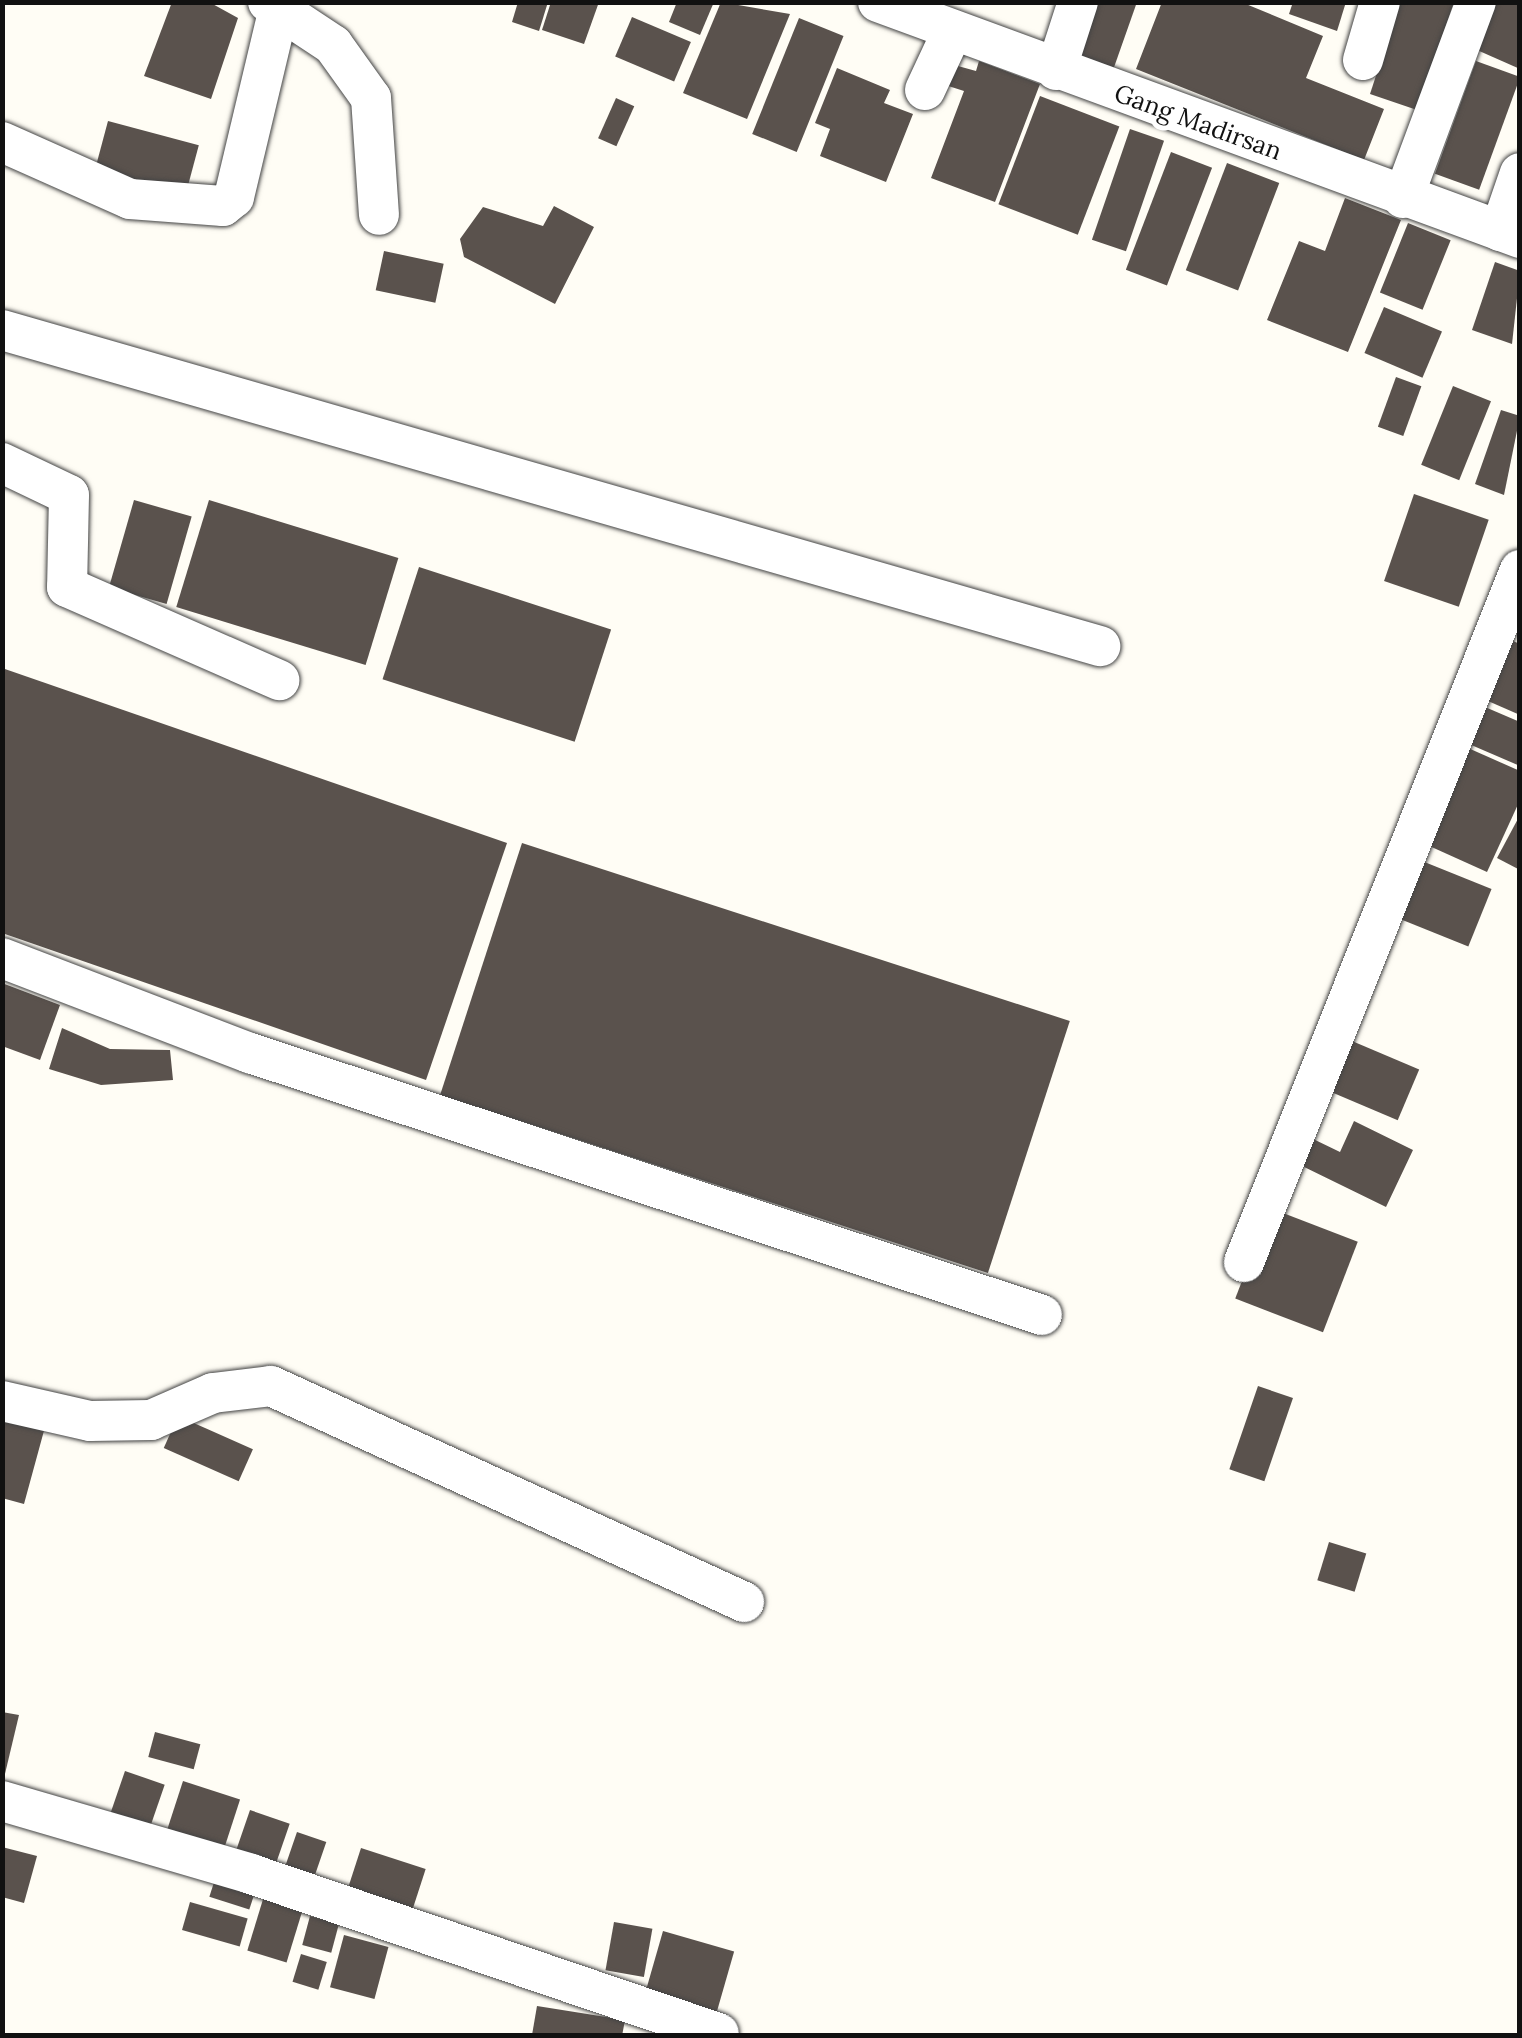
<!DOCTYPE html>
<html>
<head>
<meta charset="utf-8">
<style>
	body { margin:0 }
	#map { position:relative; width:1522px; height:2038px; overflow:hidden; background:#fffdf5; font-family:Lora,serif }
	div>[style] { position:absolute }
	.building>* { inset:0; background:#5a524d; transform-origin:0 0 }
	.roads { filter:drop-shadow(0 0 2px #444) drop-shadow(0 0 2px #444) }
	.minor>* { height:40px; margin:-20px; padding:0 20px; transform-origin:20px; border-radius:20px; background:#fff }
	span { translate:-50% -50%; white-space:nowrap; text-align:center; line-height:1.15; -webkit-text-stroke:10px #fff; paint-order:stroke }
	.street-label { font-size:25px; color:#111 }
	.frame { position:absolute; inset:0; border:5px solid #111; pointer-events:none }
</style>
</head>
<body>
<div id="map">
	<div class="building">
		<div style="clip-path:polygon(172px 2px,209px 2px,238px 18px,211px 99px,144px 76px)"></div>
		<div style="clip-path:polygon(518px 2px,548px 2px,539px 31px,512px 22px)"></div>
		<div style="clip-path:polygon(551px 2px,599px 2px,584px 44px,542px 30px)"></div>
		<div style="clip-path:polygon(677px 2px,714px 2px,700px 35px,669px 22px)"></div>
		<div style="clip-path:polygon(721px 2px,790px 14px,747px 119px,683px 93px)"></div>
		<div style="clip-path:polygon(1092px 2px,1137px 2px,1112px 73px,1073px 60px)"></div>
		<div style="clip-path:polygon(1162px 2px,1241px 2px,1323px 36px,1306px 78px,1384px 109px,1364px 160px,1136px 69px)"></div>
		<div style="clip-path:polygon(1293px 2px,1346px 2px,1337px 31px,1289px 14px)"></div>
		<div style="clip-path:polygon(1400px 2px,1454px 2px,1417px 110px,1370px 94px)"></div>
		<div style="clip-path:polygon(1495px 2px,1520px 2px,1520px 69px,1477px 50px)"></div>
		<div style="left:632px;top:17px;width:64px;height:43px;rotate:23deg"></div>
		<div style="left:799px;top:18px;width:48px;height:125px;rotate:22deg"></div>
		<div style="clip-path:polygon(979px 61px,1040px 84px,995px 202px,931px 178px,964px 91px,939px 83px,947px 63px,976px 71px)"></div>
		<div style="left:1476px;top:61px;width:47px;height:120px;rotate:20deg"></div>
		<div style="clip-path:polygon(837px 68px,890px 90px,884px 103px,913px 114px,886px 182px,820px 156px,830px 129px,815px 123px)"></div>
		<div style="left:1040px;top:96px;width:85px;height:116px;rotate:21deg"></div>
		<div style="left:616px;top:98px;width:20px;height:44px;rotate:24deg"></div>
		<div style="left:108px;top:121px;width:94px;height:54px;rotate:15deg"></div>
		<div style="left:1130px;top:129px;width:36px;height:117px;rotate:19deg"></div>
		<div style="left:1171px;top:152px;width:44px;height:126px;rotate:21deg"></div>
		<div style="left:1227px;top:163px;width:56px;height:115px;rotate:21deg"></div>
		<div style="clip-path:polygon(1345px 198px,1401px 220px,1348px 352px,1267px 320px,1299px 241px,1325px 251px)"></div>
		<div style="clip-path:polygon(554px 206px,594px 227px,555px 304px,464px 257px,460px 239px,483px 207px,543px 226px)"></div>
		<div style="left:1408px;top:223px;width:46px;height:75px;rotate:22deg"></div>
		<div style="left:384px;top:251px;width:61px;height:40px;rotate:12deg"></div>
		<div style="clip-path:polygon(1495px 262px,1520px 271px,1512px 344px,1472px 330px)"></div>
		<div style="left:1384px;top:307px;width:63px;height:50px;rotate:23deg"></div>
		<div style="left:1396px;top:377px;width:27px;height:53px;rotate:20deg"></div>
		<div style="left:1453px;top:386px;width:41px;height:85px;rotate:22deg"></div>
		<div style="clip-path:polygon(1501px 410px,1520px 416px,1504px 495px,1475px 484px)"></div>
		<div style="left:1414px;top:494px;width:79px;height:92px;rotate:19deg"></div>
		<div style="left:134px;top:500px;width:60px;height:91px;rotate:16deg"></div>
		<div style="left:209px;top:500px;width:198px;height:112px;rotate:17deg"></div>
		<div style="left:419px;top:567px;width:202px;height:118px;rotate:18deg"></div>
		<div style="clip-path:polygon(1513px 641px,1520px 644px,1520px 715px,1488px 701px)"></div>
		<div style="clip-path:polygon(2px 668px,507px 843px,426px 1080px,2px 933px)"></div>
		<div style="clip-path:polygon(1478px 704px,1520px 722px,1520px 766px,1462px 741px)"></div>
		<div style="clip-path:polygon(1459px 744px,1520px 771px,1520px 800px,1487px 872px,1416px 840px)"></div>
		<div style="clip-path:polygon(1520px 815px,1520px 870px,1497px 858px)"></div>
		<div style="left:522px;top:843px;width:576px;height:265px;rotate:18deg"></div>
		<div style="left:1422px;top:861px;width:75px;height:62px;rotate:22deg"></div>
		<div style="clip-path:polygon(2px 983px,60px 1005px,40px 1060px,2px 1046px)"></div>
		<div style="clip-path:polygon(62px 1028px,110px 1049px,170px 1050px,173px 1080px,101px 1085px,49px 1069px)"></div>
		<div style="left:1352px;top:1041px;width:73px;height:55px;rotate:23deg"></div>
		<div style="clip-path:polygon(1354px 1121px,1413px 1150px,1386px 1207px,1296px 1163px,1309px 1137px,1340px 1152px)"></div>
		<div style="left:1270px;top:1208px;width:94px;height:97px;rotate:21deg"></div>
		<div style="left:1258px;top:1386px;width:37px;height:88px;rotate:19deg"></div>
		<div style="clip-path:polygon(2px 1403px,48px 1416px,24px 1504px,2px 1498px)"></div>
		<div style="left:178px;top:1416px;width:82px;height:35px;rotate:24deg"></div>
		<div style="left:1329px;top:1542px;width:39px;height:40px;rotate:17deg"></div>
		<div style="clip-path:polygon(2px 1712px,19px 1715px,4px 1778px,2px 1778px)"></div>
		<div style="left:155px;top:1732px;width:47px;height:26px;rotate:15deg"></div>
		<div style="left:125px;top:1771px;width:42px;height:57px;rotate:19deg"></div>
		<div style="left:183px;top:1781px;width:60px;height:57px;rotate:18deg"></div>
		<div style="left:250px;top:1810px;width:42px;height:48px;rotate:19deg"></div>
		<div style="left:297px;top:1832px;width:31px;height:42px;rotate:19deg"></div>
		<div style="clip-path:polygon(2px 1847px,37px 1856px,24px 1903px,2px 1897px)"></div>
		<div style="left:361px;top:1848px;width:68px;height:47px;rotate:18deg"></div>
		<div style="left:218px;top:1870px;width:42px;height:28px;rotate:18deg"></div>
		<div style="left:264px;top:1896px;width:41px;height:57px;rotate:17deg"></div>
		<div style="left:190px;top:1902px;width:60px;height:29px;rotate:16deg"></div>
		<div style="left:310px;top:1916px;width:30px;height:30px;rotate:15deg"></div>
		<div style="left:614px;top:1922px;width:39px;height:49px;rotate:10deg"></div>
		<div style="left:663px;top:1931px;width:74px;height:68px;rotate:16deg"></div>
		<div style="left:344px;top:1935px;width:46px;height:54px;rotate:15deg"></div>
		<div style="left:301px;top:1954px;width:27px;height:29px;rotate:17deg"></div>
		<div style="clip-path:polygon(537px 2006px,625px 2020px,622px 2036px,532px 2035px)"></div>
	</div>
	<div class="roads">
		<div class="minor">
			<div style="left:268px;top:2px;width:78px;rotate:33.5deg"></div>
			<div style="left:333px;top:45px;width:65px;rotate:54.4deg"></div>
			<div style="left:371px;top:98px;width:117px;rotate:86.1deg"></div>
			<div style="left:878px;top:2px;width:684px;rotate:20.18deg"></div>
			<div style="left:1363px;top:60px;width:60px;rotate:-73.7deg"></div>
			<div style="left:1056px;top:70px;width:71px;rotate:-72.1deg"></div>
			<div style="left:925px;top:90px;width:66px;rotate:-65deg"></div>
			<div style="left:2px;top:142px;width:140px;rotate:24deg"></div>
			<div style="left:130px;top:199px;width:93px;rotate:4.3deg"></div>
			<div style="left:223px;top:206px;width:14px;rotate:-39deg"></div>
			<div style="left:234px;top:197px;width:194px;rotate:-76.6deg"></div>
			<div style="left:1403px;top:198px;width:209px;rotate:-69.6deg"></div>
			<div style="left:1500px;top:231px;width:61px;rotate:-71deg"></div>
			<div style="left:2px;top:330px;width:1143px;rotate:16.06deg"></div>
			<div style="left:2px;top:463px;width:74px;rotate:25.5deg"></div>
			<div style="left:69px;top:495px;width:92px;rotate:91.2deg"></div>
			<div style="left:67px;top:587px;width:232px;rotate:23.7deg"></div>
			<div style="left:2px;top:958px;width:266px;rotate:21deg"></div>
			<div style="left:250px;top:1053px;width:834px;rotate:18.3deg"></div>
			<div style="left:1244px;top:1262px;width:745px;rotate:-68.26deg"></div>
			<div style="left:2px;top:1401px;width:90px;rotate:12.8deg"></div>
			<div style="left:90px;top:1421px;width:61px;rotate:-0.9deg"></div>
			<div style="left:151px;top:1420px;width:68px;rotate:-23.5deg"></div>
			<div style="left:213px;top:1393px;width:58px;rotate:-6.9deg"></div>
			<div style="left:271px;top:1386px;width:520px;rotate:24.54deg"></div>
			<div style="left:2px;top:1801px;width:259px;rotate:16.3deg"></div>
			<div style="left:251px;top:1874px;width:494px;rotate:18.8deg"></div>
		</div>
	</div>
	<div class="street-label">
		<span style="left:1198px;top:122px;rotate:20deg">Gang Madirsan</span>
	</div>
	<div class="frame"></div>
</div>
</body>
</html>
